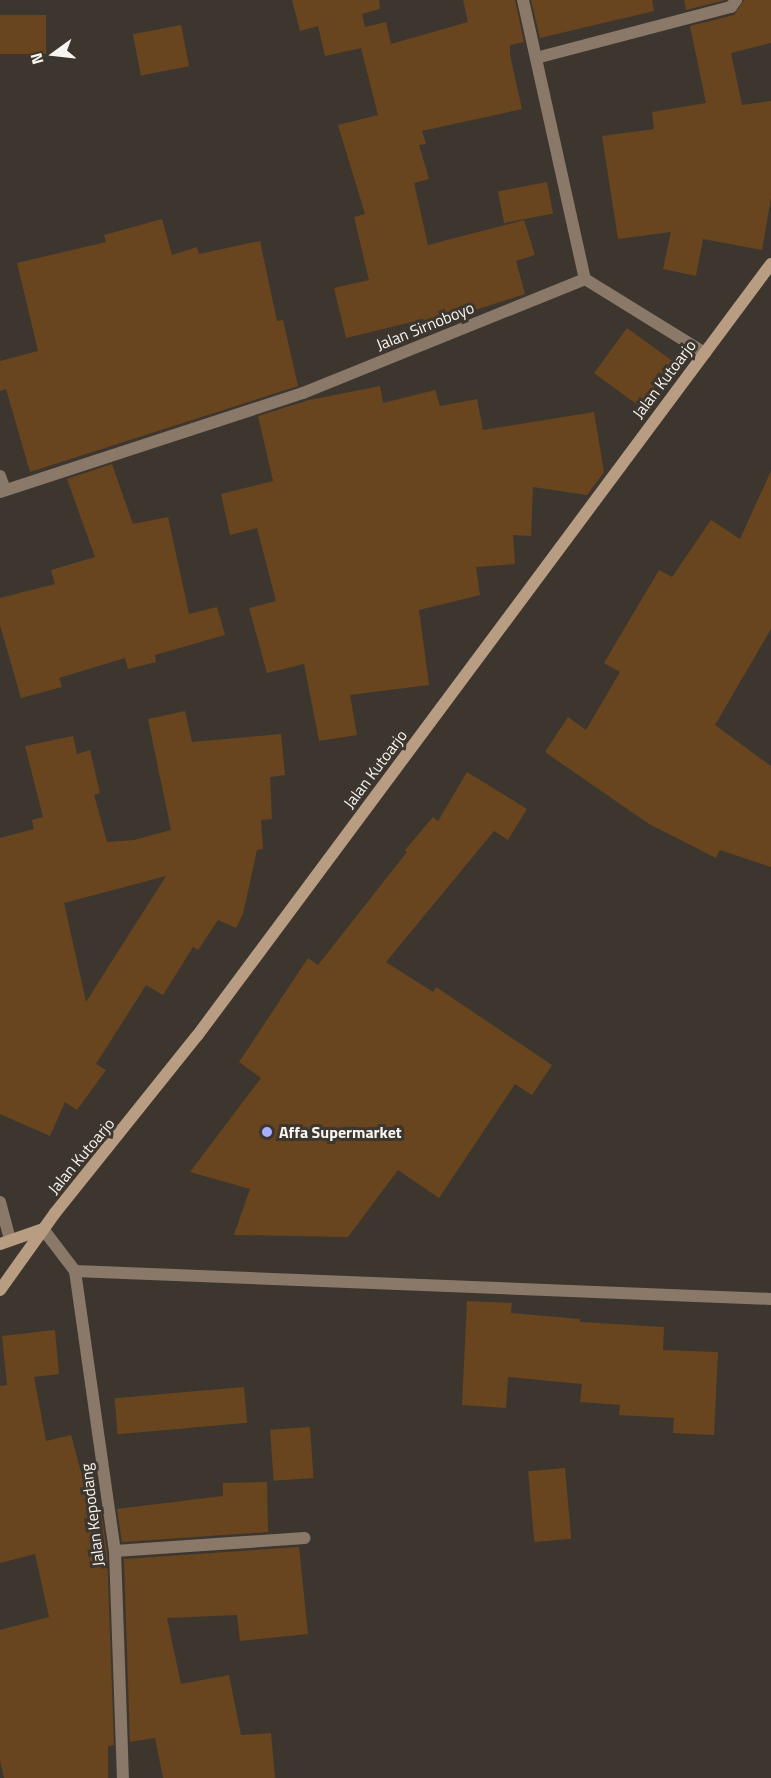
<!DOCTYPE html>
<html>
<head>
<meta charset="utf-8">
<style>
	body { margin:0 }
	#map { position:relative; width:771px; height:1778px; overflow:hidden; background:#3d362f; font-family:"Titillium Web",sans-serif }
	div>[style] { position:absolute }
	.building>* { inset:0; background:#68451e; transform-origin:0 0 }
	.minor>* { height:12px; margin:-6px; padding:0 6px; transform-origin:6px; border-radius:6px; background:#8a7968 }
	.secondary>* { height:12px; margin:-6px; padding:0 6px; transform-origin:6px; border-radius:6px; background:#b89d82 }
	.dots>* { width:16px; height:16px; translate:-50% -50%; box-sizing:border-box; border:3px solid #3d362f; border-radius:50% }
	span { translate:-50% -50%; white-space:nowrap; text-align:center; line-height:1.15; -webkit-text-stroke:6px #3d362f; paint-order:stroke }
	.street-label { font-size:16px; color:#f8f4f0 }
	.poi-label { font-size:16px; color:#f8f4f0; font-weight:700 }
	.left { translate:0 -50%; text-align:left }
	.north { position:absolute; left:24px; top:24px; width:60px; height:60px; -webkit-text-stroke:4px #3d362f; paint-order:stroke; rotate:255deg; font-size:16px; font-weight:700; line-height:24px; text-align:center; color:#f8f4f0 }
	.north::after { content:''; display:block; margin:auto; width:21px; height:27px; background:#f8f4f0; clip-path:polygon(50% 0,100% 100%,50% 72%,0 100%) }
</style>
</head>
<body>
<div id="map">
	<div class="building">
		<div style="clip-path:polygon(292px 0,379px 0,380px 9px,362px 14px,365px 27px,386px 22px,391px 44px,468px 22px,463px 0,515px 0,524px 42px,510px 45px,510px 55px,522px 109px,422px 131px,426px 144px,419px 145px,429px 179px,414px 183px,428px 245px,524px 220px,535px 255px,516px 261px,525px 294px,426px 326px,424px 319px,346px 338px,334px 288px,369px 280px,354px 217px,365px 214px,338px 125px,378px 115px,361px 48px,325px 56px,318px 26px,300px 31px)"></div>
		<div style="clip-path:polygon(531px 0,652px 0,654px 11px,540px 38px)"></div>
		<div style="clip-path:polygon(684px 0,725px 0,686px 10px)"></div>
		<div style="clip-path:polygon(744px 0,771px 0,771px 43px,731px 53px,742px 105px,771px 101px,771px 198px,762px 250px,703px 239px,696px 276px,663px 269px,671px 232px,618px 239px,602px 136px,654px 129px,652px 112px,706px 103px,690px 26px,734px 15px)"></div>
		<div style="left:0;top:15px;width:46px;height:39px"></div>
		<div style="left:181px;top:25px;width:42px;height:49px;rotate:79deg"></div>
		<div style="left:547px;top:182px;width:32px;height:50px;rotate:79deg"></div>
		<div style="clip-path:polygon(162px 219px,172px 255px,197px 247px,199px 254px,260px 241px,277px 321px,283px 320px,298px 386px,30px 472px,6px 389px,0 391px,0 361px,38px 351px,17px 263px,106px 242px,104px 235px)"></div>
		<div style="left:627px;top:328px;width:57px;height:56px;rotate:36deg"></div>
		<div style="clip-path:polygon(380px 386px,383px 403px,435px 390px,440px 406px,477px 399px,483px 430px,594px 412px,604px 472px,587px 495px,533px 487px,531px 536px,513px 535px,515px 564px,476px 567px,480px 595px,419px 610px,429px 685px,350px 695px,357px 735px,319px 741px,304px 664px,267px 673px,249px 608px,276px 601px,257px 528px,230px 535px,221px 494px,273px 481px,258px 416px,309px 400px)"></div>
		<div style="clip-path:polygon(112px 464px,133px 524px,168px 517px,189px 614px,217px 607px,225px 635px,155px 655px,156px 662px,128px 669px,125px 658px,59px 678px,62px 687px,21px 698px,0 625px,0 598px,55px 584px,51px 570px,95px 557px,67px 479px)"></div>
		<div style="clip-path:polygon(771px 471px,771px 629px,715px 725px,771px 766px,771px 867px,720px 850px,716px 858px,649px 824px,545px 752px,568px 717px,586px 730px,620px 672px,604px 663px,659px 570px,672px 577px,711px 520px,740px 539px)"></div>
		<div style="clip-path:polygon(evenodd,185px 711px,192px 742px,281px 734px,285px 775px,270px 777px,272px 819px,261px 820px,263px 849px,257px 850px,243px 914px,236px 928px,218px 920px,198px 950px,193px 947px,163px 995px,146px 985px,96px 1064px,106px 1070px,77px 1110px,65px 1102px,50px 1136px,0 1114px,0 838px,34px 829px,32px 820px,43px 817px,25px 746px,73px 736px,77px 754px,90px 750px,100px 793px,94px 795px,107px 842px,134px 840px,171px 830px,148px 719px,185px 711px,166px 876px,86px 1002px,64px 903px,166px 876px)"></div>
		<div style="clip-path:polygon(467px 772px,527px 809px,508px 840px,494px 831px,386px 962px,433px 992px,436px 987px,552px 1065px,532px 1095px,515px 1084px,439px 1198px,398px 1170px,348px 1237px,234px 1235px,250px 1189px,190px 1172px,261px 1078px,239px 1062px,308px 958px,318px 965px,407px 852px,405px 850px,433px 817px,438px 821px)"></div>
		<div style="clip-path:polygon(467px 1301px,512px 1303px,511px 1313px,580px 1319px,580px 1322px,664px 1327px,663px 1350px,718px 1352px,714px 1435px,673px 1433px,674px 1418px,619px 1415px,620px 1405px,580px 1402px,582px 1384px,508px 1377px,506px 1408px,462px 1405px)"></div>
		<div style="clip-path:polygon(55px 1330px,59px 1374px,34px 1377px,46px 1441px,71px 1435px,92px 1512px,101px 1510px,107px 1552px,114px 1745px,108px 1746px,108px 1778px,4px 1778px,0 1760px,0 1630px,49px 1617px,35px 1554px,0 1563px,0 1386px,7px 1385px,2px 1336px)"></div>
		<div style="left:244px;top:1387px;width:36px;height:130px;rotate:85deg"></div>
		<div style="left:310px;top:1427px;width:51px;height:40px;rotate:86deg"></div>
		<div style="left:565px;top:1468px;width:71px;height:37px;rotate:85deg"></div>
		<div style="clip-path:polygon(267px 1482px,268px 1532px,122px 1542px,117px 1509px,223px 1496px,223px 1483px)"></div>
		<div style="clip-path:polygon(299px 1547px,308px 1634px,240px 1641px,237px 1615px,167px 1618px,181px 1684px,229px 1675px,241px 1735px,271px 1733px,275px 1778px,163px 1778px,155px 1738px,130px 1742px,124px 1559px)"></div>
	</div>
	<div class="minor">
		<div style="left:523px;top:0;width:286px;rotate:77.5deg"></div>
		<div style="left:536px;top:58px;width:202px;rotate:-14.7deg"></div>
		<div style="left:731px;top:7px;width:9px;rotate:-54deg"></div>
		<div style="left:585px;top:279px;width:141px;rotate:31.7deg"></div>
		<div style="left:0;top:476px;width:15px;rotate:70deg"></div>
		<div style="left:0;top:492px;width:319px;rotate:-18.1deg"></div>
		<div style="left:303px;top:393px;width:304px;rotate:-22deg"></div>
		<div style="left:0;top:1202px;width:38px;rotate:75deg"></div>
		<div style="left:43px;top:1229px;width:53px;rotate:52.7deg"></div>
		<div style="left:75px;top:1271px;width:283px;rotate:81.9deg"></div>
		<div style="left:115px;top:1551px;width:227px;rotate:88deg"></div>
		<div style="left:75px;top:1271px;width:697px;rotate:2.3deg"></div>
		<div style="left:115px;top:1551px;width:190px;rotate:-3.9deg"></div>
	</div>
	<div class="secondary">
		<div style="left:0;top:1244px;width:46px;rotate:-19.2deg"></div>
		<div style="left:0;top:1290px;width:95px;rotate:-54.5deg"></div>
		<div style="left:55px;top:1213px;width:227px;rotate:-51.3deg"></div>
		<div style="left:197px;top:1036px;width:962px;rotate:-53.37deg"></div>
	</div>
	<div class="dots">
		<div style="left:267px;top:1132px;background:#a5b1fc"></div>
	</div>
	<div class="street-label">
		<span style="left:425px;top:326px;rotate:-22deg">Jalan Sirnoboyo</span>
		<span style="left:664px;top:379px;rotate:-53deg">Jalan Kutoarjo</span>
		<span style="left:375px;top:769px;rotate:-53deg">Jalan Kutoarjo</span>
		<span style="left:81px;top:1156px;rotate:-50deg">Jalan Kutoarjo</span>
		<span style="left:92px;top:1515px;rotate:-97deg">Jalan Kepodang</span>
	</div>
	<div class="poi-label">
		<span class="left" style="left:279px;top:1132px">Affa Supermarket</span>
	</div>
	<div class="north">N</div>
</div>
</body>
</html>
